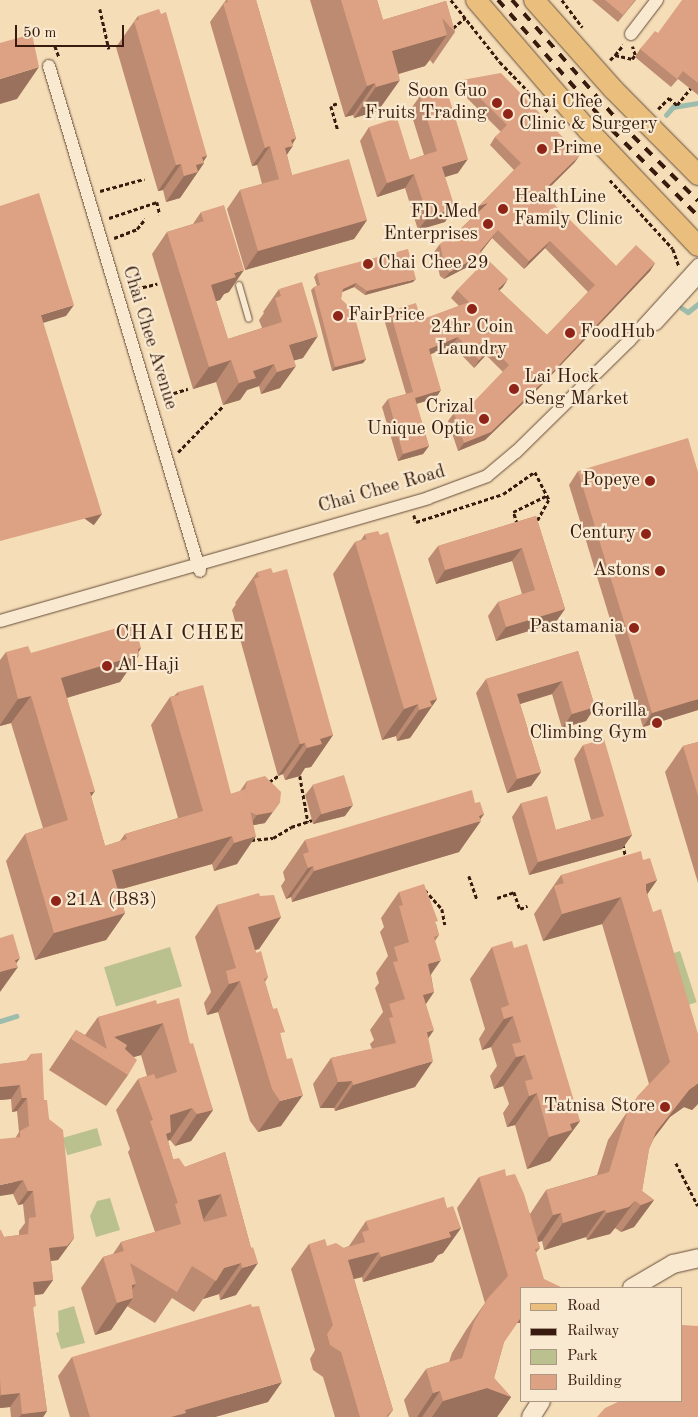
<!DOCTYPE html>
<html>
<head>
<meta charset="utf-8">
<style>
	body { margin:0 }
	#map { position:relative; width:698px; height:1417px; overflow:hidden; background:#f4ddb7; font-family:"Old Standard TT",serif }
	div>[style] { position:absolute }
	.green>* { inset:0; background:#bac18f; transform-origin:0 0 }
	.stream>* { height:4.5px; margin:-2.25px; padding:0 2.25px; transform-origin:2.25px; border-radius:2.25px; background:#9cbcac }
	.path>* { height:2.5px; margin-top:-1.25px; transform-origin:0; background:repeating-linear-gradient(90deg,#381b0e 0 4px,transparent 0 6.5px) }
	.roads { filter:drop-shadow(0 0 1px #674c38) drop-shadow(0 0 1px #674c38) }
	.lane>* { height:6px; margin:-3px; padding:0 3px; transform-origin:3px; border-radius:3px; background:#f8e9d0 }
	.street>* { height:12px; margin:-6px; padding:0 6px; transform-origin:6px; border-radius:6px; background:#f8e9d0 }
	.secondary>* { height:18px; margin:-9px; padding:0 9px; transform-origin:9px; border-radius:9px; background:#f8e9d0 }
	.primary>* { height:20px; margin:-10px; padding:0 10px; transform-origin:10px; border-radius:10px; background:#eabe7c }
	.rail>* { height:4px; margin-top:-2px; transform-origin:0; background:repeating-linear-gradient(90deg,#381b0e 0 9px,transparent 0 18px) }
	.wall>* { inset:0; background:#bd8b71 }
	.shaded-wall>* { inset:0; background:#9a715c; transform-origin:0 0 }
	.building>* { inset:0; background:#dca283; transform-origin:0 0 }
	.dots>* { width:14px; height:14px; translate:-50% -50%; box-sizing:border-box; border:2px solid #f8e9d0; border-radius:50% }
	span { translate:-50% -50%; white-space:nowrap; text-align:center; line-height:1.15; -webkit-text-stroke:4.5px #f8e9d0; paint-order:stroke }
	.poi-label { font-size:19px; color:#381b0e }
	.right { translate:-100% -50%; text-align:right }
	.left { translate:0 -50%; text-align:left }
	.street-label { font-size:19px; color:#381b0e }
	.quarter-label { font-size:21px; color:#381b0e; letter-spacing:1px }
	.legend { position:absolute; left:520px; top:1287px; width:162px; height:115px; box-sizing:border-box; background:#f8e9d0; border:1px solid #ab9782; margin:0; padding:6px 9px; list-style:none; font-size:15px; color:#381b0e }
	.legend li { display:flex; align-items:center; gap:10px; height:25px }
	.legend b { width:25px; border:1px solid #ab9782 }
	.scale { position:absolute; left:15px; top:25px; width:109px; height:22px; box-sizing:border-box; border:2px solid #381b0e; border-top:0; padding-left:6px; font-size:15px; line-height:18px; white-space:nowrap; color:#381b0e; -webkit-text-stroke:4px #f8e9d0; paint-order:stroke }
</style>
</head>
<body>
<div id="map">
	<div class="green">
		<div style="left:170px;top:947px;width:41px;height:69px;rotate:73deg"></div>
		<div style="left:680px;top:951px;width:54px;height:21px;rotate:72deg"></div>
		<div style="left:97px;top:1128px;width:18px;height:36px;rotate:74deg"></div>
		<div style="clip-path:polygon(110px 1198px,120px 1230px,96px 1237px,90px 1216px,97px 1201px)"></div>
		<div style="clip-path:polygon(74px 1306px,85px 1343px,61px 1349px,56px 1333px,59px 1332px,58px 1311px)"></div>
	</div>
	<div class="stream">
		<div style="left:666px;top:115px;width:11px;rotate:-49deg"></div>
		<div style="left:673px;top:107px;width:25px;rotate:-9deg"></div>
		<div style="left:682px;top:308px;width:7px;rotate:34deg"></div>
		<div style="left:688px;top:312px;width:13px;rotate:-39deg"></div>
		<div style="left:0;top:1021px;width:17px;rotate:-17deg"></div>
	</div>
	<div class="path">
		<div style="left:451px;top:0;width:79px;rotate:51.7deg"></div>
		<div style="left:500px;top:62px;width:71px;rotate:46.1deg"></div>
		<div style="left:562px;top:0;width:34px;rotate:53deg"></div>
		<div style="left:100px;top:9px;width:41px;rotate:77.3deg"></div>
		<div style="left:453px;top:28px;width:16px;rotate:-40deg"></div>
		<div style="left:55px;top:46px;width:12px;rotate:70deg"></div>
		<div style="left:615px;top:55px;width:13px;rotate:-51deg"></div>
		<div style="left:610px;top:60px;width:7px;rotate:-45deg"></div>
		<div style="left:615px;top:55px;width:17px;rotate:13deg"></div>
		<div style="left:632px;top:59px;width:5px;rotate:-53deg"></div>
		<div style="left:635px;top:55px;width:9px;rotate:-108deg"></div>
		<div style="left:337px;top:104px;width:6px;rotate:162deg"></div>
		<div style="left:331px;top:106px;width:25px;rotate:74deg"></div>
		<div style="left:658px;top:109px;width:16px;rotate:-45deg"></div>
		<div style="left:669px;top:98px;width:11px;rotate:41deg"></div>
		<div style="left:677px;top:105px;width:22px;rotate:-51deg"></div>
		<div style="left:610px;top:180px;width:93px;rotate:47.6deg"></div>
		<div style="left:673px;top:249px;width:18px;rotate:71deg"></div>
		<div style="left:100px;top:191px;width:46px;rotate:-15.3deg"></div>
		<div style="left:109px;top:218px;width:51px;rotate:-18.4deg"></div>
		<div style="left:157px;top:202px;width:13px;rotate:77deg"></div>
		<div style="left:114px;top:238px;width:25px;rotate:-21deg"></div>
		<div style="left:137px;top:229px;width:13px;rotate:-51deg"></div>
		<div style="left:130px;top:290px;width:28px;rotate:-13deg"></div>
		<div style="left:161px;top:397px;width:28px;rotate:-17deg"></div>
		<div style="left:178px;top:452px;width:63px;rotate:-45.6deg"></div>
		<div style="left:414px;top:515px;width:7px;rotate:74deg"></div>
		<div style="left:416px;top:522px;width:91px;rotate:-17.8deg"></div>
		<div style="left:503px;top:494px;width:39px;rotate:-35deg"></div>
		<div style="left:535px;top:472px;width:31px;rotate:63deg"></div>
		<div style="left:549px;top:500px;width:25px;rotate:119deg"></div>
		<div style="left:517px;top:524px;width:13px;rotate:-108deg"></div>
		<div style="left:513px;top:512px;width:39px;rotate:-26deg"></div>
		<div style="left:300px;top:776px;width:47px;rotate:80.1deg"></div>
		<div style="left:269px;top:782px;width:11px;rotate:-34deg"></div>
		<div style="left:251px;top:840px;width:22px;rotate:-5deg"></div>
		<div style="left:273px;top:838px;width:21px;rotate:-31deg"></div>
		<div style="left:291px;top:827px;width:22px;rotate:-18deg"></div>
		<div style="left:623px;top:844px;width:14px;rotate:78deg"></div>
		<div style="left:469px;top:876px;width:24px;rotate:71deg"></div>
		<div style="left:425px;top:890px;width:25px;rotate:48deg"></div>
		<div style="left:442px;top:909px;width:16px;rotate:79deg"></div>
		<div style="left:497px;top:898px;width:18px;rotate:-19deg"></div>
		<div style="left:514px;top:892px;width:18px;rotate:71deg"></div>
		<div style="left:520px;top:909px;width:8px;rotate:-23deg"></div>
		<div style="left:676px;top:1163px;width:48px;rotate:62.9deg"></div>
	</div>
	<div class="roads">
		<div class="lane">
			<div style="left:239px;top:285px;width:35px;rotate:74deg"></div>
		</div>
		<div class="street">
			<div style="left:631px;top:34px;width:43px;rotate:-52.6deg"></div>
			<div style="left:49px;top:66px;width:527px;rotate:73.35deg"></div>
			<div style="left:656px;top:324px;width:62px;rotate:-47.6deg"></div>
			<div style="left:0;top:621px;width:445px;rotate:-16deg"></div>
			<div style="left:428px;top:498px;width:63px;rotate:-20.4deg"></div>
			<div style="left:487px;top:476px;width:38px;rotate:-40deg"></div>
			<div style="left:516px;top:452px;width:158px;rotate:-44.5deg"></div>
			<div style="left:629px;top:341px;width:103px;rotate:-47.8deg"></div>
		</div>
		<div class="secondary">
			<div style="left:632px;top:1288px;width:48px;rotate:-30.3deg"></div>
			<div style="left:673px;top:1264px;width:26px;rotate:-13deg"></div>
			<div style="left:531px;top:1417px;width:19px;rotate:-58deg"></div>
		</div>
		<div class="primary">
			<div style="left:476px;top:0;width:172px;rotate:49.3deg"></div>
			<div style="left:588px;top:130px;width:160px;rotate:46.5deg"></div>
			<div style="left:534px;top:0;width:120px;rotate:48.4deg"></div>
			<div style="left:614px;top:90px;width:120px;rotate:45.3deg"></div>
		</div>
	</div>
	<div class="rail">
		<div style="left:498px;top:0;width:173px;rotate:48.8deg"></div>
		<div style="left:612px;top:130px;width:122px;rotate:45deg"></div>
		<div style="left:512px;top:0;width:164px;rotate:48.7deg"></div>
		<div style="left:620px;top:123px;width:110px;rotate:45deg"></div>
	</div>
	<div class="wall">
		<div style="clip-path:polygon(226px 0,256px 0,296px 138px,287px 155px,292px 175px,367px 220px,354px 239px,245px 270px,227px 209px,240px 190px,262px 184px,257px 165px,252px 166px,210px 22px)"></div>
		<div style="clip-path:polygon(310px 0,377px 0,383px 20px,446px 1px,455px 32px,433px 64px,430px 60px,425px 66px,399px 74px,378px 111px,354px 118px,353px 115px,345px 117px)"></div>
		<div style="clip-path:polygon(592px 0,636px 0,618px 22px)"></div>
		<div style="clip-path:polygon(698px 0,698px 95px,678px 79px,671px 87px,635px 57px,640px 49px)"></div>
		<div style="clip-path:polygon(138px 16px,207px 156px,203px 161px,204px 163px,180px 198px,166px 202px,163px 190px,158px 191px,116px 47px)"></div>
		<div style="clip-path:polygon(462px 80px,575px 162px,543px 194px,616px 266px,655px 263px,650px 271px,541px 386px,485px 440px,458px 451px,448px 421px,454px 413px,470px 406px,503px 372px,486px 355px,474px 368px,452px 345px,431px 354px,436px 398px,416px 404px,429px 446px,423px 454px,398px 461px,382px 407px,388px 399px,406px 394px,384px 319px,390px 311px,421px 320px,459px 306px,451px 298px,457px 290px,503px 287px,499px 290px,547px 335px,588px 292px,545px 248px,524px 269px,492px 238px,481px 252px,483px 254px,477px 262px,444px 279px,440px 276px,434px 252px,440px 244px,453px 236px,478px 212px,473px 213px,479px 206px,514px 170px,490px 145px,495px 137px,501px 132px,457px 88px)"></div>
		<div style="clip-path:polygon(420px 96px,458px 173px,445px 177px,445px 222px,418px 230px,405px 188px,377px 197px,360px 141px,369px 127px,410px 160px,424px 155px,410px 110px)"></div>
		<div style="clip-path:polygon(201px 212px,229px 292px,224px 294px,220px 300px,216px 301px,228px 339px,262px 328px,259px 320px,264px 313px,263px 312px,279px 289px,303px 358px,294px 360px,280px 388px,261px 394px,259px 386px,247px 390px,240px 400px,223px 405px,216px 382px,193px 389px,152px 254px,167px 232px,193px 224px)"></div>
		<div style="clip-path:polygon(317px 273px,413px 282px,365px 295px,354px 287px,342px 292px,341px 299px,366px 359px,363px 363px,332px 371px,311px 290px,314px 287px,317px 286px,314px 277px)"></div>
		<div style="clip-path:polygon(578px 471px,698px 710px,643px 727px,569px 485px)"></div>
		<div style="clip-path:polygon(536px 516px,565px 609px,555px 623px,496px 641px,488px 616px,498px 602px,522px 594px,512px 561px,436px 584px,428px 559px,438px 546px)"></div>
		<div style="clip-path:polygon(365px 534px,437px 699px,410px 738px,397px 741px,396px 736px,382px 740px,333px 574px,355px 542px,361px 540px)"></div>
		<div style="clip-path:polygon(257px 572px,273px 573px,333px 735px,311px 767px,305px 768px,300px 776px,285px 780px,283px 774px,278px 776px,232px 610px,236px 604px,235px 603px)"></div>
		<div style="clip-path:polygon(141px 648px,120px 682px,67px 698px,91px 797px,105px 846px,120px 841px,125px 834px,178px 818px,151px 725px,170px 697px,174px 696px,178px 692px,231px 794px,240px 791px,247px 781px,265px 823px,253px 825px,237px 864px,214px 871px,212px 864px,118px 890px,125px 913px,106px 940px,35px 960px,6px 861px,25px 834px,43px 828px,11px 723px,0 726px,0 660px,6px 652px,31px 653px)"></div>
		<div style="clip-path:polygon(578px 651px,595px 707px,586px 721px,562px 728px,552px 694px,520px 704px,541px 772px,531px 786px,507px 793px,476px 693px,486px 679px)"></div>
		<div style="clip-path:polygon(698px 742px,698px 883px,665px 772px,683px 746px)"></div>
		<div style="clip-path:polygon(583px 745px,632px 835px,622px 849px,529px 875px,512px 817px,521px 803px,556px 830px,591px 820px,574px 759px)"></div>
		<div style="clip-path:polygon(313px 785px,345px 816px,313px 824px,305px 795px)"></div>
		<div style="clip-path:polygon(475px 803px,484px 814px,459px 852px,292px 902px,291px 897px,286px 899px,281px 886px,285px 880px,283px 872px,305px 840px)"></div>
		<div style="clip-path:polygon(643px 860px,657px 880px,647px 894px,697px 1105px,692px 1110px,684px 1107px,670px 1117px,654px 1138px,649px 1149px,642px 1191px,654px 1200px,634px 1227px,621px 1232px,615px 1228px,610px 1234px,587px 1240px,586px 1237px,544px 1250px,542px 1241px,538px 1242px,540px 1248px,536px 1253px,522px 1288px,522px 1323px,517px 1323px,504px 1342px,494px 1378px,511px 1397px,497px 1417px,409px 1417px,404px 1400px,426px 1369px,449px 1362px,452px 1353px,466px 1330px,485px 1303px,457px 1208px,479px 1177px,506px 1176px,530px 1214px,546px 1190px,597px 1175px,608px 1140px,638px 1096px,649px 1084px,602px 924px,543px 941px,534px 914px,561px 875px)"></div>
		<div style="clip-path:polygon(399px 892px,436px 924px,439px 935px,435px 941px,431px 975px,434px 992px,426px 1004px,428px 1038px,415px 1087px,335px 1111px,334px 1108px,320px 1108px,313px 1084px,331px 1058px,372px 1049px,370px 1044px,374px 1040px,370px 1030px,383px 1012px,375px 988px,379px 983px,376px 973px,388px 956px,380px 932px,384px 927px,381px 918px)"></div>
		<div style="clip-path:polygon(260px 896px,281px 917px,259px 949px,255px 950px,268px 977px,265px 982px,281px 1037px,281px 1126px,258px 1132px,250px 1121px,218px 1012px,207px 1015px,204px 1003px,211px 992px,195px 937px,217px 905px)"></div>
		<div style="clip-path:polygon(492px 947px,580px 1121px,550px 1161px,527px 1169px,515px 1125px,507px 1127px,503px 1113px,509px 1104px,503px 1086px,494px 1089px,490px 1076px,497px 1066px,491px 1047px,482px 1050px,479px 1039px,485px 1029px,470px 979px)"></div>
		<div style="clip-path:polygon(157px 1004px,190px 1044px,213px 1110px,191px 1141px,175px 1146px,170px 1140px,168px 1141px,173px 1159px,185px 1167px,225px 1152px,251px 1248px,236px 1295px,220px 1300px,219px 1294px,203px 1299px,194px 1312px,172px 1298px,155px 1323px,127px 1306px,111px 1330px,95px 1335px,81px 1288px,103px 1257px,113px 1254px,121px 1242px,155px 1232px,128px 1152px,130px 1149px,116px 1110px,138px 1079px,147px 1076px,141px 1055px,133px 1057px,128px 1075px,106px 1106px,49px 1070px,76px 1030px,85px 1035px,98px 1017px)"></div>
		<div style="clip-path:polygon(31px 1054px,49px 1119px,74px 1238px,58px 1260px,51px 1261px,53px 1280px,43px 1294px,35px 1295px,33px 1310px,47px 1411px,43px 1417px,11px 1417px,10px 1407px,0 1408px,0 1230px,4px 1237px,19px 1235px,19px 1231px,25px 1223px,23px 1204px,18px 1205px,13px 1194px,16px 1137px,19px 1132px,17px 1111px,12px 1112px,11px 1099px,0 1100px,0 1064px,26px 1061px)"></div>
		<div style="clip-path:polygon(447px 1208px,461px 1228px,443px 1253px,438px 1255px,433px 1262px,363px 1282px,362px 1277px,354px 1279px,393px 1410px,388px 1417px,335px 1417px,323px 1377px,313px 1370px,310px 1359px,315px 1350px,291px 1269px,309px 1244px,344px 1248px,349px 1246px,366px 1221px)"></div>
		<div style="clip-path:polygon(72px 1357px,268px 1402px,215px 1417px,70px 1417px,58px 1376px)"></div>
	</div>
	<div class="shaded-wall">
		<div style="clip-path:polygon(447px 35px,425px 66px,370px 82px,392px 51px)"></div>
		<div style="clip-path:polygon(39px 67px,17px 99px,0 104px,0 79px)"></div>
		<div style="clip-path:polygon(400px 80px,378px 111px,354px 118px,376px 87px)"></div>
		<div style="clip-path:polygon(375px 83px,353px 115px,345px 117px,367px 86px)"></div>
		<div style="clip-path:polygon(296px 138px,290px 147px,293px 146px,280px 164px,274px 163px,291px 140px)"></div>
		<div style="clip-path:polygon(270px 146px,257px 165px,252px 166px,265px 148px)"></div>
		<div style="clip-path:polygon(580px 155px,575px 162px,537px 200px,542px 192px)"></div>
		<div style="clip-path:polygon(207px 156px,202px 164px,204px 163px,180px 198px,166px 202px,184px 176px,202px 157px)"></div>
		<div style="clip-path:polygon(468px 159px,458px 173px,432px 181px,442px 167px)"></div>
		<div style="clip-path:polygon(181px 164px,163px 190px,158px 191px,176px 165px)"></div>
		<div style="clip-path:polygon(414px 174px,405px 188px,377px 197px,387px 183px)"></div>
		<div style="clip-path:polygon(488px 203px,482px 211px,473px 213px,479px 206px)"></div>
		<div style="clip-path:polygon(455px 208px,445px 222px,418px 230px,428px 217px)"></div>
		<div style="clip-path:polygon(367px 220px,354px 239px,245px 270px,258px 251px)"></div>
		<div style="clip-path:polygon(498px 230px,492px 238px,476px 258px,483px 254px,477px 262px,444px 279px,450px 272px,480px 251px)"></div>
		<div style="clip-path:polygon(550px 241px,545px 248px,524px 269px,529px 261px)"></div>
		<div style="clip-path:polygon(655px 263px,650px 271px,541px 386px,485px 440px,458px 451px,464px 443px)"></div>
		<div style="clip-path:polygon(244px 270px,229px 292px,224px 294px,220px 300px,196px 307px,211px 285px,234px 273px)"></div>
		<div style="clip-path:polygon(416px 279px,413px 282px,365px 295px,367px 291px)"></div>
		<div style="clip-path:polygon(508px 279px,503px 287px,493px 297px,498px 289px)"></div>
		<div style="clip-path:polygon(356px 283px,354px 287px,340px 293px,343px 289px)"></div>
		<div style="clip-path:polygon(74px 305px,66px 316px,33px 326px,41px 315px)"></div>
		<div style="clip-path:polygon(318px 336px,303px 358px,275px 366px,289px 345px)"></div>
		<div style="clip-path:polygon(458px 337px,452px 345px,424px 357px,429px 349px)"></div>
		<div style="clip-path:polygon(492px 347px,486px 355px,474px 368px,479px 360px)"></div>
		<div style="clip-path:polygon(366px 359px,363px 363px,332px 371px,335px 367px)"></div>
		<div style="clip-path:polygon(231px 360px,216px 382px,193px 389px,209px 367px)"></div>
		<div style="clip-path:polygon(274px 364px,259px 386px,247px 390px,240px 400px,223px 405px,239px 383px,253px 371px)"></div>
		<div style="clip-path:polygon(296px 366px,280px 388px,261px 394px,277px 372px)"></div>
		<div style="clip-path:polygon(441px 390px,436px 398px,409px 406px,415px 398px)"></div>
		<div style="clip-path:polygon(429px 446px,423px 454px,398px 461px,403px 454px)"></div>
		<div style="left:102px;top:514px;width:14px;height:106px;rotate:126deg"></div>
		<div style="clip-path:polygon(522px 548px,512px 561px,436px 584px,445px 570px)"></div>
		<div style="clip-path:polygon(565px 609px,555px 623px,496px 641px,506px 627px)"></div>
		<div style="clip-path:polygon(141px 648px,136px 656px,139px 655px,120px 682px,42px 705px,61px 678px)"></div>
		<div style="clip-path:polygon(562px 681px,552px 694px,507px 708px,517px 694px)"></div>
		<div style="clip-path:polygon(31px 696px,11px 723px,0 726px,0 725px,18px 699px)"></div>
		<div style="clip-path:polygon(437px 699px,410px 738px,397px 741px,419px 710px,430px 701px)"></div>
		<div style="clip-path:polygon(698px 699px,698px 710px,643px 727px,652px 713px)"></div>
		<div style="clip-path:polygon(418px 704px,396px 736px,382px 740px,404px 709px)"></div>
		<div style="clip-path:polygon(595px 707px,586px 721px,562px 728px,572px 714px)"></div>
		<div style="clip-path:polygon(333px 735px,311px 767px,305px 768px,300px 776px,285px 780px,307px 748px,320px 739px)"></div>
		<div style="clip-path:polygon(305px 743px,283px 774px,278px 776px,300px 744px)"></div>
		<div style="clip-path:polygon(541px 772px,531px 786px,507px 793px,517px 779px)"></div>
		<div style="clip-path:polygon(95px 791px,76px 818px,90px 792px)"></div>
		<div style="clip-path:polygon(280px 802px,265px 823px,249px 826px,257px 815px)"></div>
		<div style="clip-path:polygon(353px 805px,345px 816px,313px 824px,321px 814px)"></div>
		<div style="clip-path:polygon(484px 814px,478px 822px,481px 821px,459px 852px,292px 902px,314px 871px)"></div>
		<div style="clip-path:polygon(632px 835px,622px 849px,529px 875px,538px 862px)"></div>
		<div style="clip-path:polygon(232px 836px,212px 864px,93px 897px,112px 870px)"></div>
		<div style="clip-path:polygon(256px 836px,237px 864px,214px 871px,234px 843px)"></div>
		<div style="clip-path:polygon(313px 866px,291px 897px,286px 899px,308px 868px)"></div>
		<div style="clip-path:polygon(657px 880px,638px 908px,646px 884px)"></div>
		<div style="clip-path:polygon(621px 897px,602px 924px,543px 941px,562px 914px)"></div>
		<div style="clip-path:polygon(125px 913px,106px 940px,35px 960px,54px 933px)"></div>
		<div style="clip-path:polygon(281px 917px,259px 949px,232px 956px,248px 927px)"></div>
		<div style="clip-path:polygon(20px 958px,13px 968px,18px 967px,0 992px,0 972px,15px 960px)"></div>
		<div style="clip-path:polygon(441px 960px,423px 986px,428px 964px)"></div>
		<div style="clip-path:polygon(240px 981px,218px 1012px,207px 1015px,229px 984px)"></div>
		<div style="clip-path:polygon(434px 992px,416px 1018px,423px 995px)"></div>
		<div style="clip-path:polygon(513px 1016px,491px 1047px,482px 1050px,504px 1019px)"></div>
		<div style="clip-path:polygon(163px 1023px,141px 1055px,110px 1064px,114px 1037px)"></div>
		<div style="clip-path:polygon(434px 1030px,416px 1056px,427px 1032px)"></div>
		<div style="clip-path:polygon(525px 1055px,503px 1086px,494px 1089px,516px 1057px)"></div>
		<div style="clip-path:polygon(433px 1061px,415px 1087px,335px 1111px,353px 1085px)"></div>
		<div style="clip-path:polygon(352px 1081px,334px 1108px,320px 1108px,338px 1082px)"></div>
		<div style="clip-path:polygon(698px 1083px,698px 1104px,692px 1110px,684px 1107px,670px 1117px,637px 1160px,656px 1132px,689px 1090px)"></div>
		<div style="clip-path:polygon(20px 1085px,11px 1099px,0 1100px,0 1087px)"></div>
		<div style="clip-path:polygon(537px 1093px,515px 1125px,507px 1127px,529px 1096px)"></div>
		<div style="clip-path:polygon(303px 1095px,281px 1126px,258px 1132px,280px 1101px)"></div>
		<div style="clip-path:polygon(22px 1098px,27px 1098px,17px 1111px,12px 1112px)"></div>
		<div style="clip-path:polygon(192px 1108px,170px 1140px,165px 1141px,160px 1149px,170px 1115px)"></div>
		<div style="clip-path:polygon(213px 1110px,191px 1141px,175px 1146px,197px 1114px)"></div>
		<div style="clip-path:polygon(580px 1121px,550px 1161px,527px 1169px,549px 1137px,570px 1124px)"></div>
		<div style="clip-path:polygon(23px 1180px,13px 1194px,0 1196px,0 1185px)"></div>
		<div style="clip-path:polygon(28px 1191px,33px 1191px,23px 1204px,18px 1205px)"></div>
		<div style="clip-path:polygon(221px 1194px,199px 1226px,198px 1200px)"></div>
		<div style="clip-path:polygon(654px 1200px,634px 1227px,621px 1232px,641px 1205px)"></div>
		<div style="clip-path:polygon(635px 1201px,615px 1228px,610px 1234px,587px 1240px,607px 1213px)"></div>
		<div style="clip-path:polygon(605px 1210px,586px 1237px,544px 1250px,563px 1223px)"></div>
		<div style="clip-path:polygon(561px 1213px,542px 1241px,534px 1243px,553px 1215px)"></div>
		<div style="clip-path:polygon(461px 1228px,443px 1253px,438px 1255px,433px 1262px,363px 1282px,381px 1257px)"></div>
		<div style="clip-path:polygon(74px 1238px,58px 1260px,40px 1262px,49px 1248px)"></div>
		<div style="clip-path:polygon(379px 1252px,362px 1277px,330px 1285px,348px 1260px)"></div>
		<div style="clip-path:polygon(241px 1263px,219px 1294px,203px 1299px,224px 1268px)"></div>
		<div style="clip-path:polygon(258px 1263px,236px 1295px,220px 1300px,242px 1268px)"></div>
		<div style="clip-path:polygon(53px 1280px,43px 1294px,24px 1296px,33px 1282px)"></div>
		<div style="clip-path:polygon(136px 1284px,124px 1301px,133px 1298px,111px 1330px,95px 1335px,117px 1303px,132px 1285px)"></div>
		<div style="clip-path:polygon(522px 1316px,522px 1323px,517px 1323px)"></div>
		<div style="clip-path:polygon(282px 1382px,268px 1402px,215px 1417px,171px 1417px,185px 1410px)"></div>
		<div style="clip-path:polygon(487px 1388px,511px 1397px,497px 1417px,432px 1417px,443px 1401px)"></div>
		<div style="clip-path:polygon(440px 1391px,422px 1417px,417px 1417px,433px 1393px)"></div>
		<div style="clip-path:polygon(20px 1393px,10px 1407px,0 1408px,0 1397px,1px 1395px)"></div>
		<div style="clip-path:polygon(47px 1411px,43px 1417px,19px 1417px,22px 1414px)"></div>
	</div>
	<div class="building">
		<div style="clip-path:polygon(227px 0,256px 0,296px 138px,291px 140px,293px 146px,285px 148px,292px 175px,349px 159px,367px 220px,258px 251px,240px 190px,279px 179px,270px 146px,265px 148px,223px 3px,228px 2px)"></div>
		<div style="clip-path:polygon(341px 0,377px 0,383px 20px,446px 1px,455px 32px,442px 18px,447px 35px,392px 51px,400px 80px,376px 87px,375px 83px,367px 86px)"></div>
		<div style="clip-path:polygon(605px 0,635px 0,623px 15px)"></div>
		<div style="clip-path:polygon(682px 0,698px 0,698px 83px,683px 71px,677px 79px,640px 49px,655px 31px,658px 33px)"></div>
		<div style="clip-path:polygon(159px 9px,161px 14px,166px 12px,207px 156px,202px 157px,204px 163px,196px 165px,198px 172px,184px 176px,181px 164px,176px 165px,134px 21px,139px 19px,138px 16px)"></div>
		<div style="clip-path:polygon(32px 34px,39px 67px,0 79px,0 43px)"></div>
		<div style="clip-path:polygon(501px 73px,580px 155px,542px 192px,616px 266px,636px 245px,655px 263px,547px 378px,491px 432px,464px 443px,454px 413px,470px 406px,509px 365px,492px 347px,479px 360px,458px 337px,429px 349px,441px 390px,415px 398px,429px 446px,403px 454px,388px 399px,413px 392px,390px 311px,416px 303px,421px 320px,469px 302px,457px 290px,487px 259px,508px 279px,498px 289px,547px 335px,595px 285px,550px 241px,529px 261px,498px 230px,480px 251px,483px 254px,450px 272px,445px 268px,440px 244px,453px 236px,488px 203px,479px 206px,521px 163px,495px 137px,507px 125px,462px 80px)"></div>
		<div style="clip-path:polygon(446px 88px,468px 159px,442px 167px,455px 208px,428px 217px,414px 174px,387px 183px,369px 127px,397px 118px,410px 160px,437px 151px,420px 96px)"></div>
		<div style="clip-path:polygon(39px 193px,74px 305px,41px 315px,102px 514px,0 541px,0 206px)"></div>
		<div style="clip-path:polygon(224px 205px,244px 270px,234px 273px,236px 277px,211px 285px,228px 339px,282px 322px,275px 298px,281px 296px,279px 289px,302px 282px,318px 336px,289px 345px,296px 366px,277px 372px,274px 364px,253px 371px,256px 378px,239px 383px,231px 360px,209px 367px,167px 232px,204px 221px,201px 212px)"></div>
		<div style="clip-path:polygon(408px 249px,416px 279px,367px 291px,356px 283px,343px 289px,341px 299px,353px 310px,366px 359px,335px 367px,314px 287px,320px 285px,317px 273px)"></div>
		<div style="clip-path:polygon(688px 438px,698px 472px,698px 699px,652px 713px,578px 471px)"></div>
		<div style="clip-path:polygon(536px 516px,565px 609px,506px 627px,498px 602px,535px 590px,522px 548px,445px 570px,438px 546px)"></div>
		<div style="clip-path:polygon(378px 531px,380px 535px,388px 532px,437px 699px,430px 701px,432px 706px,419px 710px,418px 704px,404px 709px,355px 542px,367px 539px,365px 534px)"></div>
		<div style="clip-path:polygon(271px 568px,273px 573px,287px 569px,333px 735px,320px 739px,322px 744px,307px 748px,305px 743px,300px 744px,254px 579px,259px 577px,257px 572px)"></div>
		<div style="clip-path:polygon(134px 623px,141px 648px,138px 649px,139px 655px,61px 678px,95px 791px,90px 792px,105px 846px,127px 839px,125px 834px,203px 811px,170px 697px,179px 695px,178px 692px,203px 685px,231px 794px,245px 789px,256px 836px,234px 843px,232px 836px,112px 870px,125px 913px,54px 933px,25px 834px,68px 820px,31px 696px,18px 699px,6px 652px,28px 646px,31px 653px)"></div>
		<div style="clip-path:polygon(578px 651px,595px 707px,572px 714px,562px 681px,517px 694px,541px 772px,517px 779px,486px 679px)"></div>
		<div style="clip-path:polygon(604px 739px,632px 835px,538px 862px,521px 803px,547px 796px,556px 830px,604px 816px,583px 745px)"></div>
		<div style="clip-path:polygon(698px 742px,698px 796px,683px 746px)"></div>
		<div style="left:344px;top:775px;width:31px;height:33px;rotate:73deg"></div>
		<div style="clip-path:polygon(265px 776px,281px 792px,280px 802px,273px 812px,257px 815px,250px 812px,245px 790px,247px 781px)"></div>
		<div style="clip-path:polygon(472px 790px,475px 803px,480px 802px,484px 814px,479px 816px,481px 821px,314px 871px,313px 866px,308px 868px,303px 854px,309px 852px,305px 840px)"></div>
		<div style="clip-path:polygon(641px 851px,643px 860px,650px 858px,657px 880px,646px 884px,646px 890px,653px 912px,661px 909px,698px 1034px,698px 1083px,689px 1090px,656px 1132px,649px 1149px,642px 1191px,654px 1200px,641px 1205px,635px 1201px,629px 1207px,607px 1213px,605px 1210px,563px 1223px,561px 1213px,553px 1215px,546px 1190px,609px 1172px,627px 1113px,638px 1096px,670px 1062px,621px 897px,562px 914px,554px 886px,564px 883px,561px 875px)"></div>
		<div style="clip-path:polygon(424px 884px,438px 921px,435px 922px,439px 935px,434px 937px,441px 960px,428px 964px,434px 992px,423px 995px,434px 1030px,427px 1032px,433px 1061px,353px 1085px,352px 1081px,338px 1082px,331px 1058px,396px 1043px,389px 1018px,393px 1017px,389px 1004px,405px 999px,393px 962px,398px 961px,394px 947px,409px 942px,399px 906px,403px 905px,399px 892px)"></div>
		<div style="clip-path:polygon(259px 893px,260px 896px,274px 895px,281px 917px,248px 927px,256px 953px,261px 951px,268px 977px,264px 979px,273px 1009px,277px 1008px,285px 1032px,280px 1033px,287px 1059px,292px 1058px,303px 1095px,280px 1101px,272px 1089px,240px 981px,229px 984px,226px 971px,236px 968px,217px 905px)"></div>
		<div style="clip-path:polygon(13px 934px,20px 958px,15px 960px,18px 967px,0 972px,0 938px)"></div>
		<div style="clip-path:polygon(512px 941px,514px 948px,527px 944px,580px 1121px,570px 1124px,572px 1130px,549px 1137px,537px 1093px,529px 1096px,525px 1081px,533px 1079px,525px 1055px,516px 1057px,512px 1044px,521px 1042px,513px 1016px,504px 1019px,501px 1008px,509px 1005px,492px 947px)"></div>
		<div style="clip-path:polygon(evenodd,179px 998px,190px 1044px,193px 1043px,213px 1110px,197px 1114px,192px 1108px,170px 1115px,171px 1132px,166px 1134px,173px 1159px,169px 1160px,179px 1158px,185px 1167px,225px 1152px,251px 1248px,253px 1247px,258px 1263px,242px 1268px,241px 1263px,224px 1268px,216px 1281px,192px 1266px,177px 1292px,130px 1263px,136px 1284px,132px 1285px,133px 1298px,117px 1303px,103px 1257px,124px 1251px,121px 1242px,181px 1224px,175px 1204px,178px 1203px,150px 1121px,153px 1120px,138px 1079px,154px 1074px,156px 1079px,177px 1072px,163px 1023px,114px 1037px,127px 1045px,125px 1049px,137px 1060px,128px 1075px,71px 1039px,76px 1030px,107px 1049px,98px 1017px,156px 1000px,157px 1004px,179px 998px,221px 1194px,227px 1216px,204px 1222px,198px 1200px,221px 1194px)"></div>
		<div style="clip-path:polygon(42px 1053px,44px 1100px,47px 1100px,49px 1119px,63px 1130px,74px 1238px,67px 1246px,49px 1248px,53px 1280px,33px 1282px,36px 1306px,33px 1307px,47px 1411px,22px 1414px,20px 1393px,1px 1395px,0 1379px,0 1230px,1px 1230px,4px 1237px,28px 1234px,29px 1218px,36px 1217px,33px 1191px,28px 1191px,23px 1180px,0 1185px,0 1139px,20px 1137px,20px 1131px,29px 1126px,27px 1098px,22px 1098px,20px 1085px,0 1087px,0 1064px,28px 1060px,31px 1054px)"></div>
		<div style="clip-path:polygon(505px 1169px,506px 1176px,515px 1174px,524px 1194px,540px 1248px,535px 1249px,544px 1279px,563px 1288px,522px 1288px,522px 1316px,504px 1342px,494px 1378px,511px 1397px,487px 1388px,443px 1401px,440px 1391px,433px 1393px,426px 1369px,462px 1358px,474px 1322px,488px 1298px,508px 1276px,479px 1177px)"></div>
		<div style="clip-path:polygon(444px 1197px,447px 1208px,453px 1206px,461px 1228px,449px 1232px,451px 1237px,381px 1257px,379px 1252px,348px 1260px,393px 1410px,387px 1415px,387px 1417px,360px 1417px,341px 1352px,330px 1345px,327px 1334px,333px 1325px,309px 1244px,325px 1239px,327px 1246px,336px 1243px,344px 1248px,365px 1242px,362px 1232px,369px 1230px,366px 1221px)"></div>
		<div style="clip-path:polygon(251px 1304px,252px 1307px,259px 1306px,282px 1382px,185px 1410px,186px 1413px,171px 1417px,90px 1417px,72px 1357px)"></div>
		<div style="clip-path:polygon(682px 1325px,698px 1326px,698px 1417px,597px 1417px,605px 1408px,620px 1401px,682px 1401px)"></div>
	</div>
	<div class="dots">
		<div style="left:497px;top:103px;background:#8f2418"></div>
		<div style="left:508px;top:114px;background:#8f2418"></div>
		<div style="left:542px;top:149px;background:#8f2418"></div>
		<div style="left:503px;top:209px;background:#8f2418"></div>
		<div style="left:488px;top:224px;background:#8f2418"></div>
		<div style="left:368px;top:264px;background:#8f2418"></div>
		<div style="left:472px;top:309px;background:#8f2418"></div>
		<div style="left:338px;top:316px;background:#8f2418"></div>
		<div style="left:570px;top:333px;background:#8f2418"></div>
		<div style="left:514px;top:389px;background:#8f2418"></div>
		<div style="left:484px;top:419px;background:#8f2418"></div>
		<div style="left:650px;top:481px;background:#8f2418"></div>
		<div style="left:646px;top:534px;background:#8f2418"></div>
		<div style="left:660px;top:571px;background:#8f2418"></div>
		<div style="left:634px;top:628px;background:#8f2418"></div>
		<div style="left:107px;top:666px;background:#8f2418"></div>
		<div style="left:657px;top:723px;background:#8f2418"></div>
		<div style="left:56px;top:901px;background:#8f2418"></div>
		<div style="left:665px;top:1107px;background:#8f2418"></div>
	</div>
	<div class="poi-label">
		<span class="right" style="left:487px;top:103px">Soon Guo<br>Fruits Trading</span>
		<span class="left" style="left:519px;top:114px">Chai Chee<br>Clinic &amp; Surgery</span>
		<span class="left" style="left:552px;top:149px">Prime</span>
		<span class="left" style="left:514px;top:209px">HealthLine<br>Family Clinic</span>
		<span class="right" style="left:478px;top:224px">FD.Med<br>Enterprises</span>
		<span class="left" style="left:378px;top:264px">Chai Chee 29</span>
		<span class="left" style="left:348px;top:316px">FairPrice</span>
		<span style="left:472px;top:339px">24hr Coin<br>Laundry</span>
		<span class="left" style="left:580px;top:333px">FoodHub</span>
		<span class="left" style="left:524px;top:389px">Lai Hock<br>Seng Market</span>
		<span class="right" style="left:474px;top:419px">Crizal<br>Unique Optic</span>
		<span class="right" style="left:640px;top:481px">Popeye</span>
		<span class="right" style="left:636px;top:534px">Century</span>
		<span class="right" style="left:650px;top:571px">Astons</span>
		<span class="right" style="left:624px;top:628px">Pastamania</span>
		<span class="left" style="left:117px;top:666px">Al-Haji</span>
		<span class="right" style="left:647px;top:723px">Gorilla<br>Climbing Gym</span>
		<span class="left" style="left:66px;top:901px">21A (B83)</span>
		<span class="right" style="left:655px;top:1107px">Tatnisa Store</span>
	</div>
	<div class="street-label">
		<span style="left:149px;top:338px;rotate:73deg">Chai Chee Avenue</span>
		<span style="left:382px;top:490px;rotate:-16deg">Chai Chee Road</span>
	</div>
	<div class="quarter-label">
		<span style="left:180px;top:634px">CHAI CHEE</span>
	</div>
	<ul class="legend">
	<li><b style="height:6px;background:#eabe7c"></b>Road</li>
	<li><b style="height:6px;background:#381b0e"></b>Railway</li>
	<li><b style="height:14px;background:#bac18f"></b>Park</li>
	<li><b style="height:14px;background:#dca283"></b>Building</li>
	</ul>
	<div class="scale">50 m</div>
</div>
</body>
</html>
